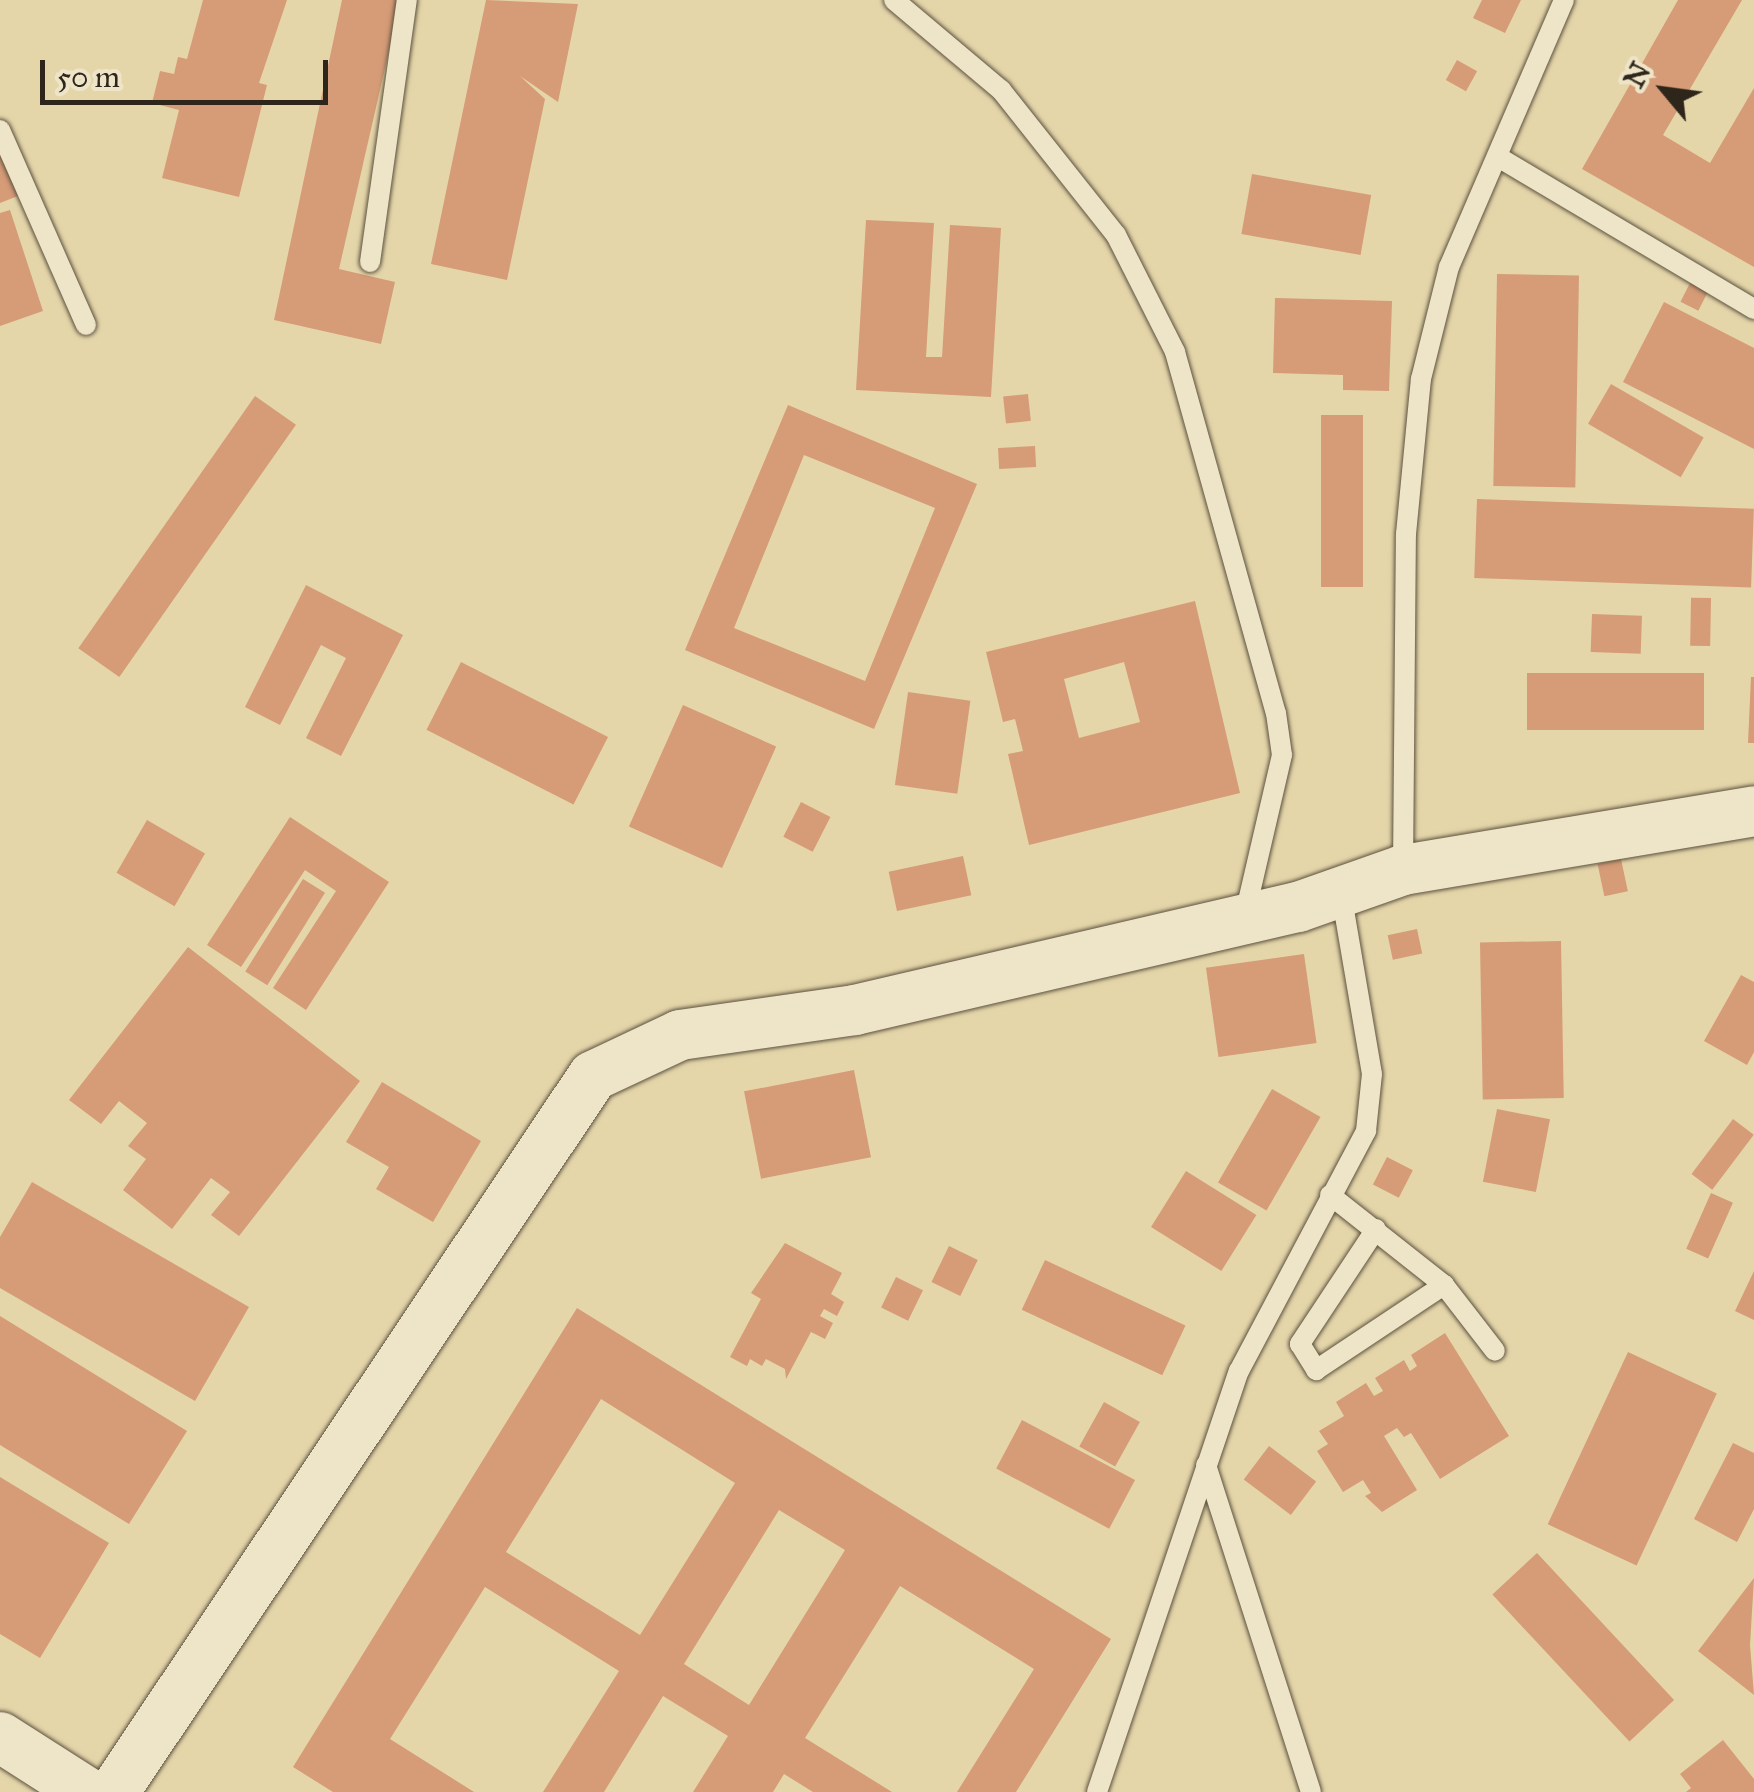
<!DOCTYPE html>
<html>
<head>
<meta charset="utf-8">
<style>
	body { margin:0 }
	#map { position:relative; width:1754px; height:1792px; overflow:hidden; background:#e5d6aa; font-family:"IM FELL Great Primer",serif }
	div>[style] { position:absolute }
	.building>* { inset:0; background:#d69b77; transform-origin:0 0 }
	.roads { filter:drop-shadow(0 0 2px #5c523f) drop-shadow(0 0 2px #5c523f) }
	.service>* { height:20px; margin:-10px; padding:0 10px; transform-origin:10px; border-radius:10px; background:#eee4c8 }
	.tertiary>* { height:50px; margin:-25px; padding:0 25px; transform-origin:25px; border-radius:25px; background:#eee4c8 }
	span { translate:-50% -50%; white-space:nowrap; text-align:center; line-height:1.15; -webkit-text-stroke:8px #eee4c8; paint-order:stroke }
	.north { position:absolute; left:1614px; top:40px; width:100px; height:100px; -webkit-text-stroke:8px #eee4c8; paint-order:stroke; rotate:299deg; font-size:28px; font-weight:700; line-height:40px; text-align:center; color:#2f261b }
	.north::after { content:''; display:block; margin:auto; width:35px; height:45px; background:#2f261b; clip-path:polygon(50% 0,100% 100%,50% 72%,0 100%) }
	.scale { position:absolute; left:40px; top:60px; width:288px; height:45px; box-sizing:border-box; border:5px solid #2f261b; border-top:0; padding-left:12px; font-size:30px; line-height:35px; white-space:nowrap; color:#2f261b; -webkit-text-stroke:8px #eee4c8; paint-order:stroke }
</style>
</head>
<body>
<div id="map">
	<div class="building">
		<div style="clip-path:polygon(203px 0,287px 0,259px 83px,267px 85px,239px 197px,162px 178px,179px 110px,152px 103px,160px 71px,174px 74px,178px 57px,187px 59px)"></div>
		<div style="clip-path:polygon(342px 0,396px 0,399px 7px,339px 269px,395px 282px,381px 344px,274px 320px)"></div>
		<div style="clip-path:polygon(486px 0,578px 4px,558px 102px,520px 76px,545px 99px,507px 280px,431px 264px)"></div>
		<div style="clip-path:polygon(1482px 0,1521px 0,1505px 33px,1473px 18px)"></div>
		<div style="clip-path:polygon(1678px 0,1742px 0,1663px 135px,1710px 163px,1754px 88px,1754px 267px,1582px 169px)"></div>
		<div style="left:1457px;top:60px;width:23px;height:23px;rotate:29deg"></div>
		<div style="clip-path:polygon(0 146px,18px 196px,0 203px)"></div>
		<div style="left:1252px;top:174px;width:121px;height:61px;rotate:10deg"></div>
		<div style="clip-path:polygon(10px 210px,43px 311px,0 326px,0 213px)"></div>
		<div style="clip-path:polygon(866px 220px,934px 223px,926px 357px,942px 357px,950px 225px,1001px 228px,991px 397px,856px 390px)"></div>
		<div style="left:1497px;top:274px;width:82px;height:212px;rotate:1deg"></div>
		<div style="left:1690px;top:283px;width:20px;height:21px;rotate:27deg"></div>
		<div style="clip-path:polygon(1275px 298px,1392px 301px,1389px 391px,1343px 390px,1343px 375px,1273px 373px)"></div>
		<div style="clip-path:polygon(1664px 302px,1754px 348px,1754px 449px,1623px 382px)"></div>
		<div style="left:1611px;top:384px;width:107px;height:46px;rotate:30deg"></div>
		<div style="left:1028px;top:394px;width:27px;height:25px;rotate:84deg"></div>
		<div style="left:255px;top:396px;width:50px;height:308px;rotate:35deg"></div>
		<div style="clip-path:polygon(evenodd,788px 405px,977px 484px,874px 729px,685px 650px,788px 405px,804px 455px,935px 508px,865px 681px,734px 628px,804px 455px)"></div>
		<div style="left:1321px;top:415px;width:42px;height:172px"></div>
		<div style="left:1035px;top:446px;width:21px;height:37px;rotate:87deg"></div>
		<div style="left:1477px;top:499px;width:277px;height:79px;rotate:2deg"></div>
		<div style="clip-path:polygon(306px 585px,403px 635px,341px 756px,306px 738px,346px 658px,321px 645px,280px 725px,245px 707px)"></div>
		<div style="left:1711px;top:598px;width:48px;height:20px;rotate:91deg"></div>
		<div style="clip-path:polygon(evenodd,1195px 601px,1240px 793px,1029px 845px,1008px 754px,1023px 751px,1015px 719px,1003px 722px,986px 652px,1195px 601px,1124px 662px,1140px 722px,1079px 738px,1064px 679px,1124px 662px)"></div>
		<div style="left:1592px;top:614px;width:50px;height:38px;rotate:2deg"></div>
		<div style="left:461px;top:662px;width:165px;height:76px;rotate:27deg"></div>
		<div style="left:1527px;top:673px;width:177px;height:57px"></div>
		<div style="clip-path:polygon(1751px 677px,1754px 677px,1754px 743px,1748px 743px)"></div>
		<div style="left:908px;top:692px;width:63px;height:94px;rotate:8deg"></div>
		<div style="left:683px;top:705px;width:102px;height:133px;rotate:24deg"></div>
		<div style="left:801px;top:802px;width:33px;height:39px;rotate:27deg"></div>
		<div style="clip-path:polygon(290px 817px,389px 882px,306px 1010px,273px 988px,336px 891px,305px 870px,241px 967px,207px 945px)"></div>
		<div style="left:147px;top:820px;width:67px;height:61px;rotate:30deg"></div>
		<div style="left:963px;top:856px;width:40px;height:76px;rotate:78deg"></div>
		<div style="left:1621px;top:859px;width:33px;height:24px;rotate:78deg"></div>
		<div style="left:303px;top:879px;width:26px;height:109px;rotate:32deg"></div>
		<div style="left:1417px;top:929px;width:25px;height:30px;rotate:78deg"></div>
		<div style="left:1561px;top:941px;width:157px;height:81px;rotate:89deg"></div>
		<div style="clip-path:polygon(188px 947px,360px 1081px,239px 1236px,211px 1215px,230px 1192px,211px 1178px,172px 1229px,123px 1190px,146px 1159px,128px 1146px,147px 1123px,119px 1101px,101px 1124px,69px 1100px)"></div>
		<div style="left:1304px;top:954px;width:90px;height:99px;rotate:82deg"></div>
		<div style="clip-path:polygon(1741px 975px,1754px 982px,1754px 1052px,1747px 1065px,1704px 1041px)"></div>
		<div style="left:854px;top:1070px;width:89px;height:112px;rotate:79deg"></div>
		<div style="clip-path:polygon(382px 1082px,481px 1141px,433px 1222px,376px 1189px,389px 1167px,346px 1142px)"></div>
		<div style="left:1272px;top:1089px;width:56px;height:108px;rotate:30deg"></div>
		<div style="left:1497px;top:1109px;width:54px;height:74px;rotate:11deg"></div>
		<div style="left:1733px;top:1119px;width:26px;height:69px;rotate:37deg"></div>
		<div style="left:1387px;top:1157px;width:29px;height:31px;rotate:27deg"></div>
		<div style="left:1186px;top:1171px;width:83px;height:66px;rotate:32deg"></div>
		<div style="clip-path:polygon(32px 1182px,249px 1307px,195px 1401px,0 1288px,0 1237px)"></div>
		<div style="left:1711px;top:1193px;width:24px;height:61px;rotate:24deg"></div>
		<div style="clip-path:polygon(785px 1243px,842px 1273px,831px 1294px,844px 1302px,837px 1316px,824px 1309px,820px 1316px,833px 1323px,825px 1339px,811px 1332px,786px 1379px,785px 1369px,766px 1359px,762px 1366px,750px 1359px,747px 1366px,730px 1357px,761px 1299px,751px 1293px)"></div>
		<div style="left:949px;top:1246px;width:32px;height:40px;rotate:26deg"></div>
		<div style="left:1045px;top:1260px;width:155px;height:55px;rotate:25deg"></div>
		<div style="clip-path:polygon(1754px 1271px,1754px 1320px,1735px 1311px)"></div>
		<div style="left:896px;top:1277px;width:30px;height:34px;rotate:26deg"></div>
		<div style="clip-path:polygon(evenodd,577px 1308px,1111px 1639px,1016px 1792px,957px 1792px,1034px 1669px,900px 1586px,805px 1738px,892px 1792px,813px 1792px,784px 1774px,773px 1792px,693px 1792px,728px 1736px,663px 1696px,604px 1792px,543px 1792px,619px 1671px,485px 1587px,390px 1739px,474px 1792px,333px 1792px,293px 1767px,577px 1308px,601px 1399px,735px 1483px,640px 1635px,506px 1552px,601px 1399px,577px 1308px,779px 1510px,845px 1550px,749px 1705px,684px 1664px,779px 1510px)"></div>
		<div style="clip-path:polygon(0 1316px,187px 1431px,129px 1524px,0 1445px)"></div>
		<div style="clip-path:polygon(1445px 1333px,1509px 1436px,1440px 1479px,1411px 1433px,1404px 1437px,1397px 1428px,1384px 1436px,1417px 1490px,1382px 1512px,1365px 1496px,1371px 1493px,1363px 1480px,1343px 1492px,1317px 1451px,1328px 1444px,1319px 1431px,1344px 1416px,1336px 1402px,1366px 1383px,1374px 1396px,1383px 1391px,1375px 1378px,1404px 1360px,1410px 1371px,1417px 1366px,1411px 1355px)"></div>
		<div style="left:1628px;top:1352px;width:98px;height:190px;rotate:25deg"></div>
		<div style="left:1104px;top:1402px;width:41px;height:51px;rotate:29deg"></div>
		<div style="left:1022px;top:1420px;width:128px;height:55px;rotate:28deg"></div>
		<div style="clip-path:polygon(1733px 1443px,1754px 1453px,1754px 1509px,1737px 1542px,1694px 1519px)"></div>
		<div style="left:1269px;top:1446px;width:59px;height:42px;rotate:37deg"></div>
		<div style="clip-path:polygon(0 1477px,109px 1543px,40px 1658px,0 1634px)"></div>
		<div style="left:1537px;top:1553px;width:201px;height:61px;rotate:47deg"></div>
		<div style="clip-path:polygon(1754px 1578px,1750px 1645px,1754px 1695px,1698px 1651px)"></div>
		<div style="clip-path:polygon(1723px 1740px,1754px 1779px,1754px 1792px,1686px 1792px,1691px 1788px,1680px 1774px)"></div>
	</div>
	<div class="roads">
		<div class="service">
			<div style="left:894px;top:0;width:140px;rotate:40.1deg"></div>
			<div style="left:1001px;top:90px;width:185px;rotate:51.6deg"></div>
			<div style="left:1116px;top:235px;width:131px;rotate:63.2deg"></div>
			<div style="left:1175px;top:352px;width:375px;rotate:74.4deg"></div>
			<div style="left:1276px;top:713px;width:42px;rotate:81.9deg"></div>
			<div style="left:1282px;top:755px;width:167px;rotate:103.1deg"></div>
			<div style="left:0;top:130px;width:213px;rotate:66.2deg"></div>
			<div style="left:1498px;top:157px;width:298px;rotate:30.7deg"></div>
			<div style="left:370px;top:262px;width:265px;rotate:-82deg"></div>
			<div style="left:1403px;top:868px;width:334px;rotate:-89.5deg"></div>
			<div style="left:1406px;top:534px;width:156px;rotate:-84.5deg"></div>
			<div style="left:1421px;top:379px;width:115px;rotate:-76deg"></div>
			<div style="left:1449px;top:267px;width:291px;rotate:-66.7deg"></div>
			<div style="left:1330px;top:1195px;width:145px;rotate:38.3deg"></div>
			<div style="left:1444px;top:1285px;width:83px;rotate:52.3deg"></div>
			<div style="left:1376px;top:1229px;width:138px;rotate:123.5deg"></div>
			<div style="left:1300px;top:1344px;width:31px;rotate:58deg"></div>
			<div style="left:1316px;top:1370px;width:154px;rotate:-33.6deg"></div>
			<div style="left:1206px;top:1465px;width:343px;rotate:72.2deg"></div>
			<div style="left:1097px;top:1792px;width:444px;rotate:-71.4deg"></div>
			<div style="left:1239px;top:1371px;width:272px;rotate:-62.1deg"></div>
			<div style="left:1366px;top:1131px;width:57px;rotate:-84deg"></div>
			<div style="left:1372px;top:1074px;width:185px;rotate:-99.7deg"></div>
		</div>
		<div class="tertiary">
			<div style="left:0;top:1737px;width:102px;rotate:32.6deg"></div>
			<div style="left:114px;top:1792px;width:861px;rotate:-56.22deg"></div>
			<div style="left:593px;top:1076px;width:96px;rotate:-25.2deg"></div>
			<div style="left:680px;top:1035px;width:177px;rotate:-8.1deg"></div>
			<div style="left:855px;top:1010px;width:455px;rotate:-13.1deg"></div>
			<div style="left:1298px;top:907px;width:111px;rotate:-19.4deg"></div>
			<div style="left:1403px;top:870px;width:356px;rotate:-9.5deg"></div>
		</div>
	</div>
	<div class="north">N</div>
	<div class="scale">50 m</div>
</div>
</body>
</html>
